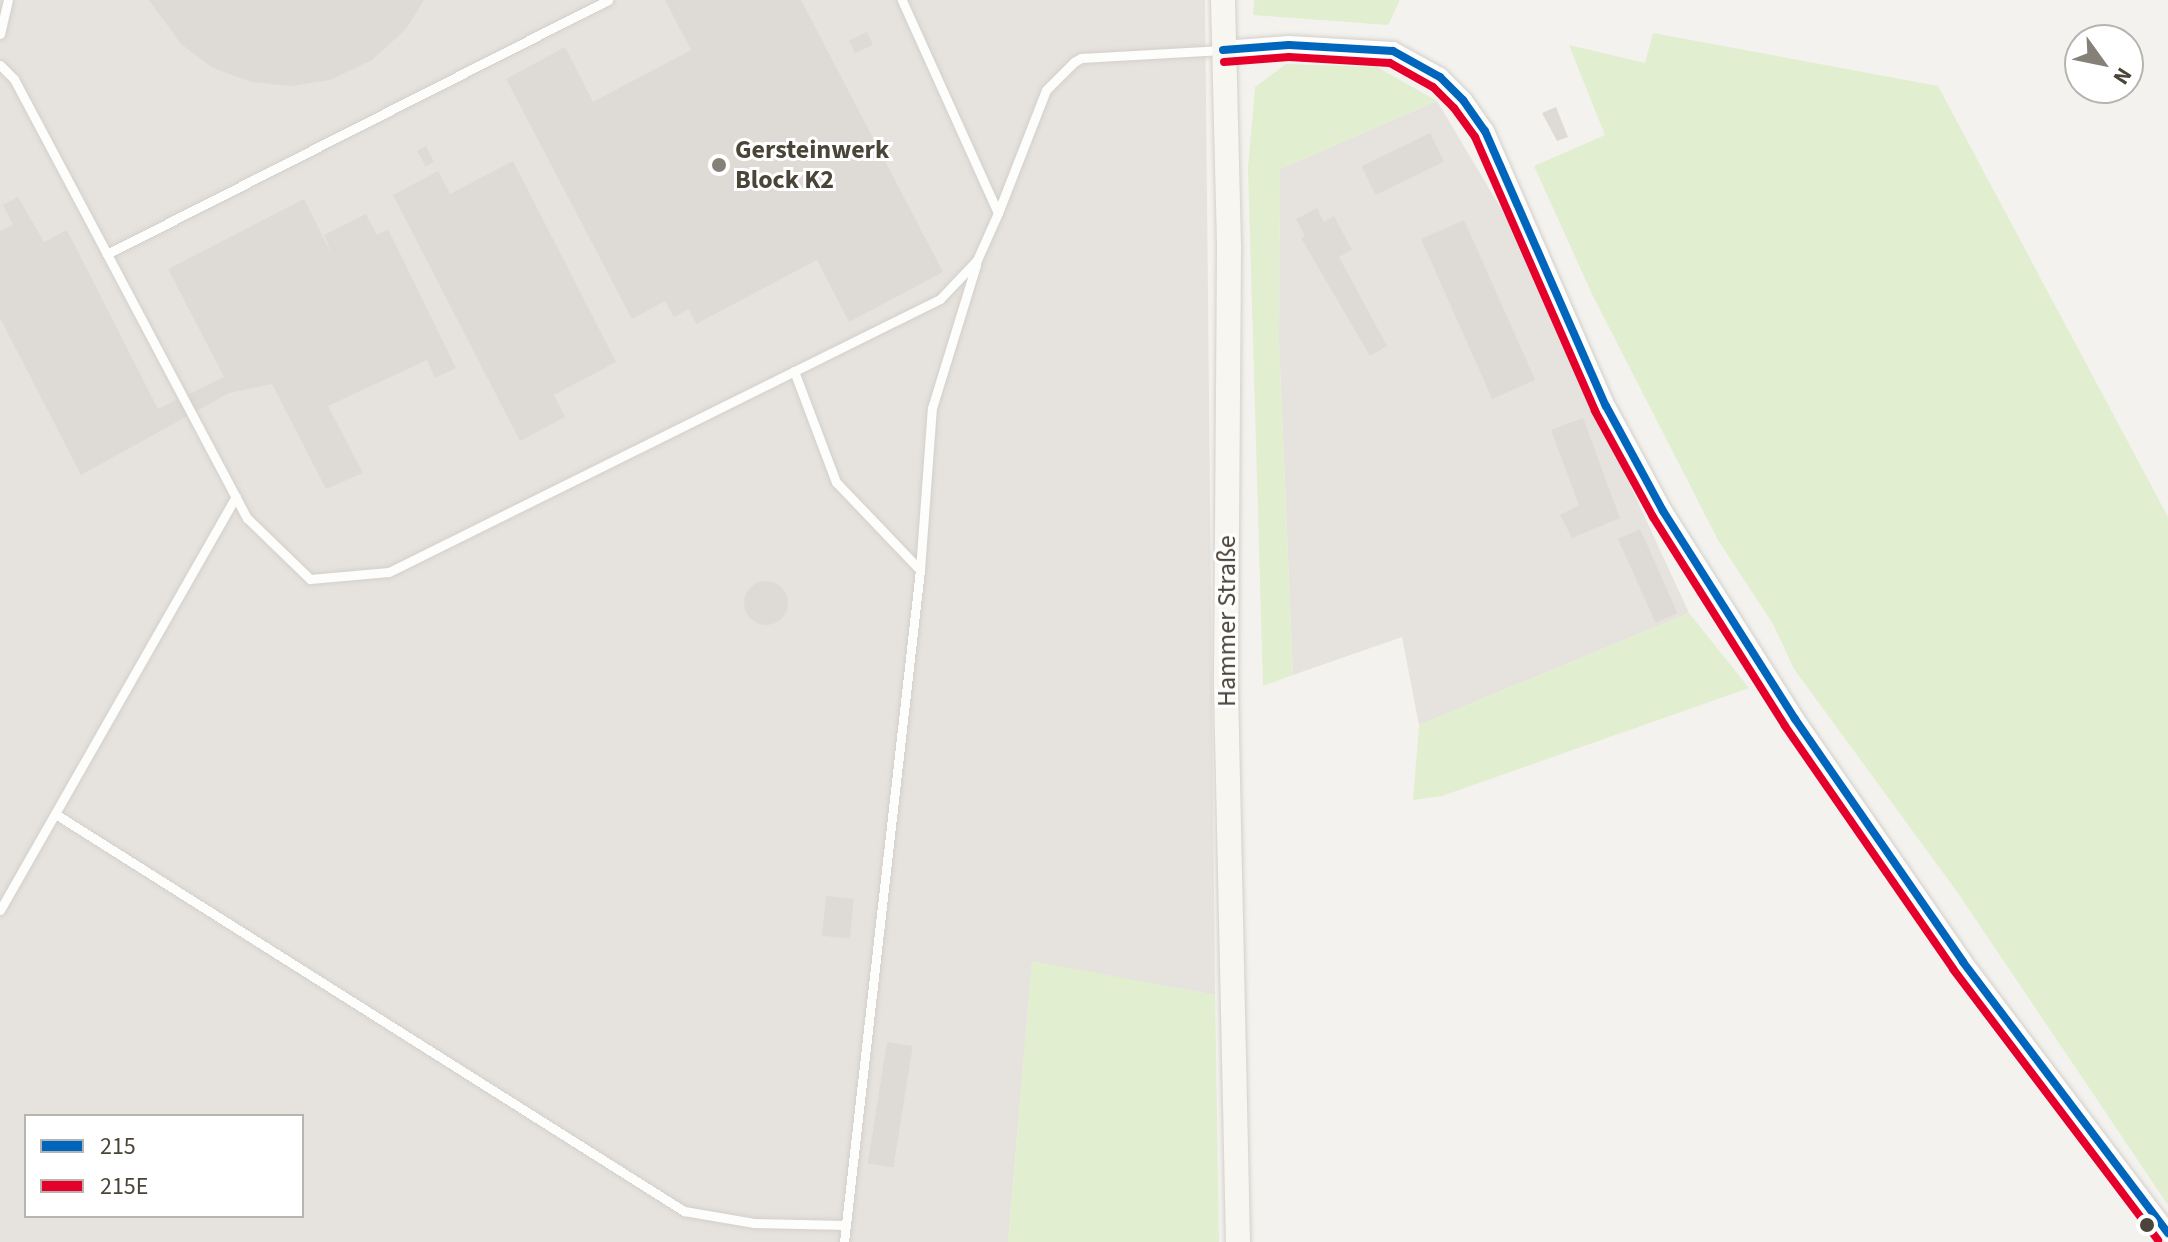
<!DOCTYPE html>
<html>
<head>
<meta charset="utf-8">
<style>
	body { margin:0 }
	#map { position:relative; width:2168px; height:1242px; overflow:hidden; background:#f4f2ee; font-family:"Source Sans 3",sans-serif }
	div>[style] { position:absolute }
	.industrial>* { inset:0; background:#e6e2de }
	.green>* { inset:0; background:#e1eecf }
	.building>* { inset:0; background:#dedbd6; transform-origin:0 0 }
	.round { border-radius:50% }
	.roads { filter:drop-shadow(0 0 2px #d2d0cb) drop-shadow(0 0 2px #d2d0cb) }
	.service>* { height:9px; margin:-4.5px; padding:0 4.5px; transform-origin:4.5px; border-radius:4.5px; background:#fdfdfc }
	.minor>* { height:18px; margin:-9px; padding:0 9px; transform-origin:9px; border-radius:9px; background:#fdfdfc }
	.secondary>* { height:24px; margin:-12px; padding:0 12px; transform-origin:12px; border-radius:12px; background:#f7f6f1 }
	.bus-1>* { height:8px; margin:-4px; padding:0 4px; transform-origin:4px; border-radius:4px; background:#0065bd }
	.bus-2>* { height:8px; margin:-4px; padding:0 4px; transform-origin:4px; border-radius:4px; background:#e4002b }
	.dots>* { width:22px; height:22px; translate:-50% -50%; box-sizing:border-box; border:4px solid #fff; border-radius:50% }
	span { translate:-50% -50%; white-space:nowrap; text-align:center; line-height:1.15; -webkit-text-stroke:6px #fff; paint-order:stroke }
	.poi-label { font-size:26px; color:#4b4439; font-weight:700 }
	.left { translate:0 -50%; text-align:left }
	.street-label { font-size:26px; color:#4b4439 }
	.legend { position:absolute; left:24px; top:1114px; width:280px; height:104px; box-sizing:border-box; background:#fff; border:2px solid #b7b4b0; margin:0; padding:10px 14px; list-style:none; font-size:24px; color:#4b4439 }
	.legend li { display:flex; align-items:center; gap:16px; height:40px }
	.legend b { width:40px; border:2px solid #b7b4b0 }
	.north { position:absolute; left:2064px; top:24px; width:80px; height:80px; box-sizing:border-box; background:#fff; border:2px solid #b7b4b0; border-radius:50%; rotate:123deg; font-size:22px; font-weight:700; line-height:32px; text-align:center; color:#4b4439 }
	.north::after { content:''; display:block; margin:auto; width:28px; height:36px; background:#868178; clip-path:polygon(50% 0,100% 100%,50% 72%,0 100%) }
</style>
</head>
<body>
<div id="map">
	<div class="industrial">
		<div style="clip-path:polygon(evenodd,0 0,1205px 0,1215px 995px,1032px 962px,1008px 1242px,0 1242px,0 0,26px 1116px,302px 1116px,302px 1216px,26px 1216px,26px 1116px)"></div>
		<div style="clip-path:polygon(1437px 101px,1509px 222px,1689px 613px,1419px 725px,1402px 637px,1293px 675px,1279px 342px,1280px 169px)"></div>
	</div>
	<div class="green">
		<div style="clip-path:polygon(1254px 0,1400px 0,1388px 25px,1253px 15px)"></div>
		<div style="clip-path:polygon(1653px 33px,1938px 86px,2168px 517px,2168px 1205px,1958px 893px,1794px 669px,1773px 624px,1718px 540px,1593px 296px,1534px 166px,1605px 135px,1569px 45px,1645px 63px)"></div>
		<div style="clip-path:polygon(1286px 64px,1377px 67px,1437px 101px,1280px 169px,1279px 342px,1293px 675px,1263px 686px,1248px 168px,1255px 87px)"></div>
		<div style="clip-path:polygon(1689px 613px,1749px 688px,1442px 796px,1413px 800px,1419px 725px)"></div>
		<div style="clip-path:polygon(1032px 961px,1215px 995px,1219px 1242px,1008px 1242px)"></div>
	</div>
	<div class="building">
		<div style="clip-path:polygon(149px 0,424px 0,406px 29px,372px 60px,330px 80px,291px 86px,251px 82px,213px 68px,181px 44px)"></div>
		<div style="clip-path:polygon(665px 0,801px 0,943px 272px,849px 322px,817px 260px,696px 324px,689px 309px,674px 317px,665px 301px,632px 319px,506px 79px,565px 47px,593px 102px,691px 50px)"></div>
		<div style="left:867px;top:32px;width:14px;height:20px;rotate:65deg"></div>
		<div style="clip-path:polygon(1556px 107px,1568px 137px,1557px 141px,1542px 113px)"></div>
		<div style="left:1430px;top:133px;width:32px;height:76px;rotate:64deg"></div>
		<div style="left:426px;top:146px;width:18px;height:10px;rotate:63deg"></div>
		<div style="clip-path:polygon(513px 161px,616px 362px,554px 395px,565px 417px,520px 441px,393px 195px,438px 171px,450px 194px)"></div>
		<div style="clip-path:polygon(18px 197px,44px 242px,67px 230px,158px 409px,224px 377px,168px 269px,304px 199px,333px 257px,324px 235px,366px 214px,377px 235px,388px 229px,456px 368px,435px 378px,427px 360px,328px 406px,363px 473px,326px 489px,272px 384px,229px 393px,81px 475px,0 318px,0 231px,13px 225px,3px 205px)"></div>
		<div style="clip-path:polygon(1317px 208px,1324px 222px,1334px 216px,1352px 250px,1339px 257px,1387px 346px,1370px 356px,1301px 238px,1305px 236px,1296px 219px)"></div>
		<div style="left:1464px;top:220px;width:175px;height:47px;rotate:66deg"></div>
		<div style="clip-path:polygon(1583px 418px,1620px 518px,1572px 538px,1560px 515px,1579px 505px,1551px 430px)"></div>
		<div style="left:1640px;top:529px;width:92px;height:24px;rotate:66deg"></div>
		<div class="round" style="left:744px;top:581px;width:44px;height:44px"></div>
		<div style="left:826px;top:896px;width:28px;height:40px;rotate:6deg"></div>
		<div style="left:887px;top:1042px;width:26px;height:123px;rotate:9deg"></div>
	</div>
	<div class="roads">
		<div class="service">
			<div style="left:608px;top:0;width:562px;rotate:153.12deg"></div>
			<div style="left:107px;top:254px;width:299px;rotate:62.1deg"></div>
			<div style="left:247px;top:518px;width:88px;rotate:44.1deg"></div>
			<div style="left:310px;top:579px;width:79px;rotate:-5.1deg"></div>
			<div style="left:389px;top:572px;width:615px;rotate:-26.36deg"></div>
			<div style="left:940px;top:299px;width:54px;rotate:-46.5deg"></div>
			<div style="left:977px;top:260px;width:51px;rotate:-65.9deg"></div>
			<div style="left:998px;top:213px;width:234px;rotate:-114.3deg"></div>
			<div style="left:0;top:34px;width:35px;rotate:-77deg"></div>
			<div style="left:0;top:65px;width:20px;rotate:45deg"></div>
			<div style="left:14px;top:79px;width:198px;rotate:62deg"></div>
			<div style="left:998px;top:213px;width:132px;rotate:-68.7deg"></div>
			<div style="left:1046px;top:90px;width:40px;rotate:-45deg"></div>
			<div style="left:1074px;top:62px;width:8px;rotate:-30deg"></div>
			<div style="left:1081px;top:58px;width:142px;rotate:-3.2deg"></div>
			<div style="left:794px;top:371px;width:119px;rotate:69.3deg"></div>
			<div style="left:836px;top:482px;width:122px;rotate:46.3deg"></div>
			<div style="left:57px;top:815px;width:742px;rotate:32.28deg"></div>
			<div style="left:684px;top:1211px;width:71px;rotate:9.7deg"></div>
			<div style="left:754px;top:1223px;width:92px;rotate:1.2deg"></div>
			<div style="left:0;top:910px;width:476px;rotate:-60.3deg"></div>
			<div style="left:844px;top:1242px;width:676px;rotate:-83.55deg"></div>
			<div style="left:920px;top:570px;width:162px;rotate:-85.8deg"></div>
			<div style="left:932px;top:408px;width:150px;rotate:-72.9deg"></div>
		</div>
		<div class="minor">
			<div style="left:1223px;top:50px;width:66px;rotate:-4.3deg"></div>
			<div style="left:1289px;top:45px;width:104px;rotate:3.3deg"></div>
			<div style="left:1393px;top:51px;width:54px;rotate:29deg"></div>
			<div style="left:1440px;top:77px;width:33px;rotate:45deg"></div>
			<div style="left:1463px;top:100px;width:38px;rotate:55deg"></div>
			<div style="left:1485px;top:131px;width:300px;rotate:66.3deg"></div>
			<div style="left:1606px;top:406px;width:119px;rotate:61.5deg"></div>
			<div style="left:1663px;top:511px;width:246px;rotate:57.6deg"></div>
			<div style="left:1795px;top:719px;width:295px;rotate:55.3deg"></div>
			<div style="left:1963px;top:962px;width:340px;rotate:52.9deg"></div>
		</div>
		<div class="secondary">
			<div style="left:1223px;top:0;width:250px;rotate:88.6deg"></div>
			<div style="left:1229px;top:250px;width:438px;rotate:90.4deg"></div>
			<div style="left:1226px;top:688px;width:554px;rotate:88.76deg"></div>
		</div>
	</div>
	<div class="bus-1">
		<div style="left:1223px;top:50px;width:66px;rotate:-4.3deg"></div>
		<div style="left:1289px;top:45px;width:104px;rotate:3.3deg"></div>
		<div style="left:1393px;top:51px;width:54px;rotate:29deg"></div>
		<div style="left:1440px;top:77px;width:33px;rotate:45deg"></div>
		<div style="left:1463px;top:100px;width:38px;rotate:55deg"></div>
		<div style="left:1485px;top:131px;width:300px;rotate:66.3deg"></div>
		<div style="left:1606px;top:406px;width:119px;rotate:61.5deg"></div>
		<div style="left:1663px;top:511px;width:246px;rotate:57.6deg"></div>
		<div style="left:1795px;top:719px;width:295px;rotate:55.3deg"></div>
		<div style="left:1963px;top:962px;width:340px;rotate:52.9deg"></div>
	</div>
	<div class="bus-2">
		<div style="left:1224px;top:62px;width:65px;rotate:-4.4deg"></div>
		<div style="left:1289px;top:57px;width:101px;rotate:3.4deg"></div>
		<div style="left:1390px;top:63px;width:49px;rotate:29.2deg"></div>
		<div style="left:1433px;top:87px;width:30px;rotate:45deg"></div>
		<div style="left:1454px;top:108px;width:36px;rotate:54deg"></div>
		<div style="left:1475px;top:137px;width:299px;rotate:66.3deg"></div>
		<div style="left:1595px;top:411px;width:121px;rotate:61.3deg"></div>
		<div style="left:1653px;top:517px;width:247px;rotate:57.7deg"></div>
		<div style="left:1785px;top:726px;width:295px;rotate:55.3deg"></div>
		<div style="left:1953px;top:969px;width:340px;rotate:52.9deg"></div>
	</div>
	<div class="dots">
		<div style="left:719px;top:165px;background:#868178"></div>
		<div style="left:2147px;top:1225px;background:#4b4439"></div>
	</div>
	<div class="poi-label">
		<span class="left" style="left:735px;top:165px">Gersteinwerk<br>Block K2</span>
	</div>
	<div class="street-label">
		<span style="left:1227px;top:621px;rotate:-90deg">Hammer Straße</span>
	</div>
	<ul class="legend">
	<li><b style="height:10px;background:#0065bd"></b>215</li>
	<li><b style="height:10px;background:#e4002b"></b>215E</li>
	</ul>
	<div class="north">N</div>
</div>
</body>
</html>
